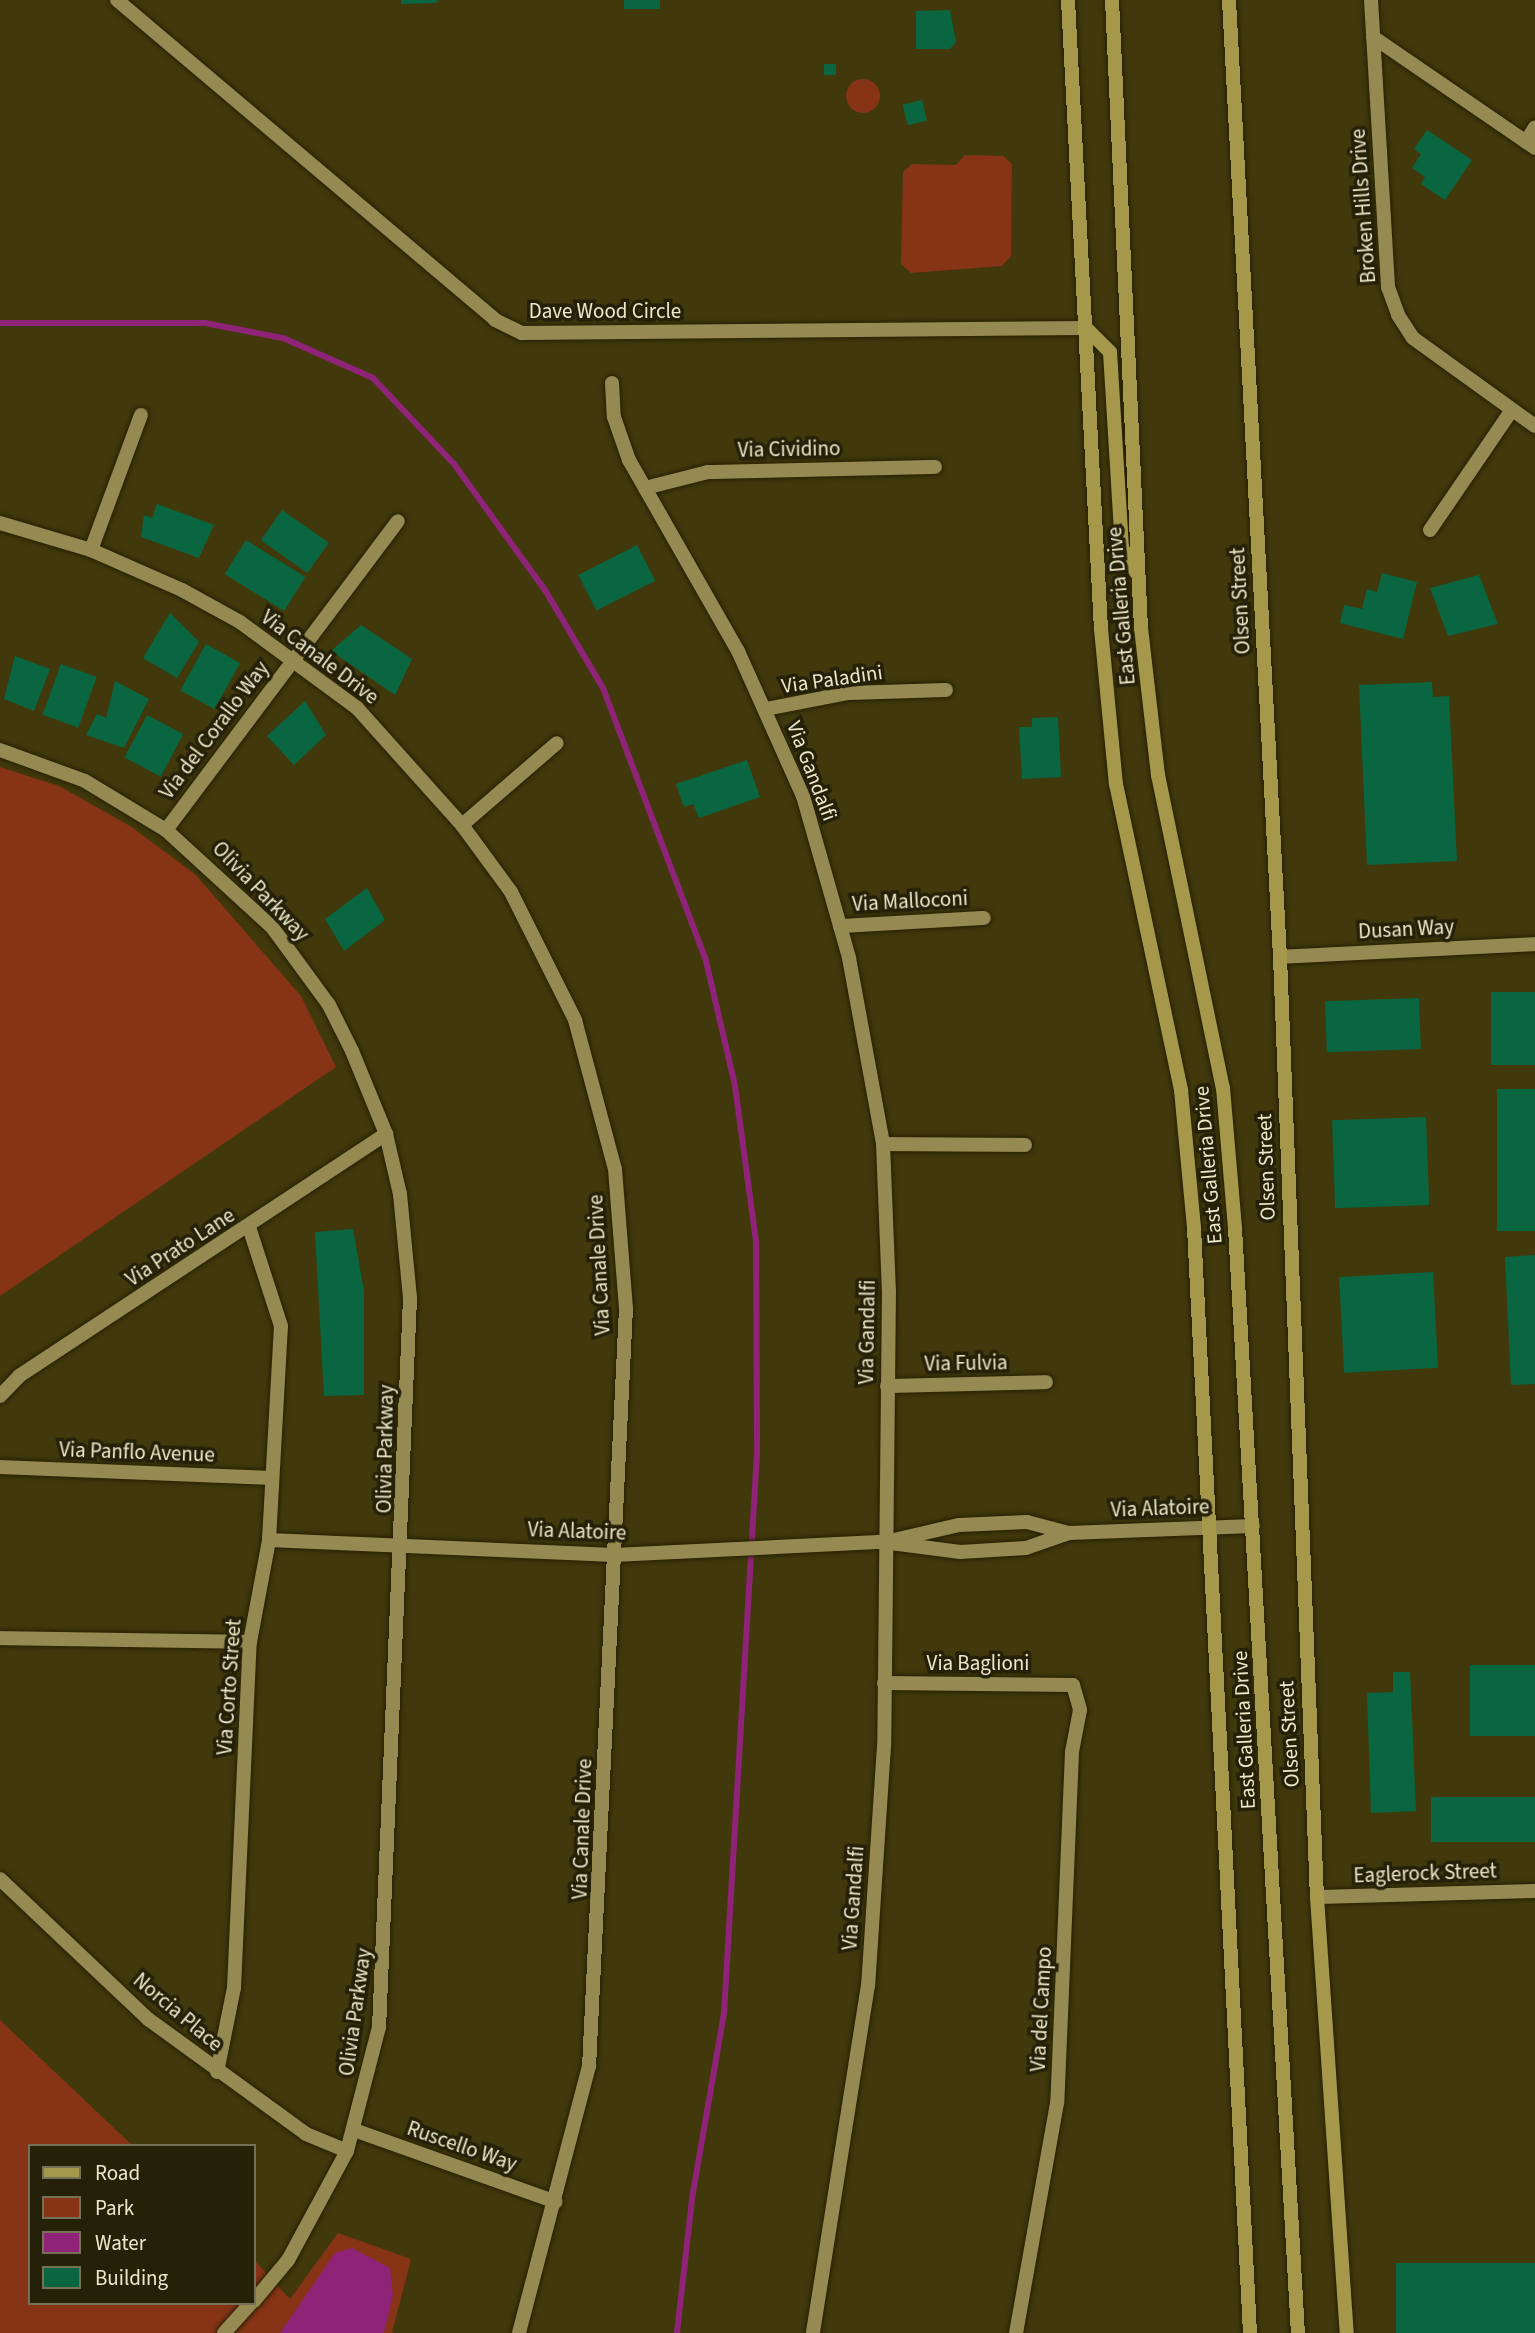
<!DOCTYPE html>
<html>
<head>
<meta charset="utf-8">
<style>
	body { margin:0 }
	#map { position:relative; width:1535px; height:2333px; overflow:hidden; background:#41390c; font-family:"Source Sans 3",sans-serif }
	div>[style] { position:absolute }
	.green>* { inset:0; background:#863316 }
	.round { border-radius:50% }
	.water>* { inset:0; background:#8f2377 }
	.stream>* { height:6px; margin:-3px; padding:0 3px; transform-origin:3px; border-radius:3px; background:#8f2377 }
	.building>* { inset:0; background:#0a6640; transform-origin:0 0 }
	.roads { filter:drop-shadow(0 0 2px #262002) drop-shadow(0 0 2px #262002) }
	.street>* { height:14px; margin:-7px; padding:0 7px; transform-origin:7px; border-radius:7px; background:#958a51 }
	.secondary>* { height:14px; margin:-7px; padding:0 7px; transform-origin:7px; border-radius:7px; background:#a6984b }
	span { translate:-50% -50%; white-space:nowrap; text-align:center; line-height:1.15; -webkit-text-stroke:7px #252008; paint-order:stroke }
	.street-label { font-size:21px; color:#eee8cb }
	.legend { position:absolute; left:28px; top:2144px; width:228px; height:161px; box-sizing:border-box; background:#252008; border:2px solid #757056; margin:0; padding:9px 12px; list-style:none; font-size:21px; color:#eee8cb }
	.legend li { display:flex; align-items:center; gap:14px; height:35px }
	.legend b { width:35px; border:2px solid #757056 }
</style>
</head>
<body>
<div id="map">
	<div class="green">
		<div class="round" style="left:846px;top:79px;width:34px;height:34px"></div>
		<div style="clip-path:polygon(965px 155px,1003px 156px,1012px 164px,1011px 256px,1002px 266px,911px 273px,901px 264px,903px 172px,912px 164px,956px 165px)"></div>
		<div style="clip-path:polygon(0 767px,59px 786px,130px 826px,195px 874px,301px 996px,336px 1067px,0 1296px)"></div>
		<div style="clip-path:polygon(0 2020px,133px 2146px,30px 2146px,30px 2303px,254px 2303px,254px 2260px,290px 2299px,338px 2233px,411px 2259px,392px 2333px,0 2333px)"></div>
	</div>
	<div class="water">
		<div style="clip-path:polygon(352px 2248px,390px 2268px,393px 2295px,384px 2333px,280px 2333px,335px 2253px)"></div>
	</div>
	<div class="stream">
		<div style="left:0;top:323px;width:205px"></div>
		<div style="left:205px;top:323px;width:79px;rotate:10.9deg"></div>
		<div style="left:283px;top:338px;width:98px;rotate:24deg"></div>
		<div style="left:373px;top:378px;width:118px;rotate:46.7deg"></div>
		<div style="left:454px;top:464px;width:155px;rotate:54.2deg"></div>
		<div style="left:545px;top:590px;width:114px;rotate:59.4deg"></div>
		<div style="left:603px;top:688px;width:292px;rotate:69.3deg"></div>
		<div style="left:706px;top:961px;width:128px;rotate:76.9deg"></div>
		<div style="left:735px;top:1086px;width:156px;rotate:82.3deg"></div>
		<div style="left:756px;top:1241px;width:212px;rotate:89.7deg"></div>
		<div style="left:757px;top:1453px;width:561px;rotate:93.37deg"></div>
		<div style="left:724px;top:2013px;width:189px;rotate:99.8deg"></div>
		<div style="left:692px;top:2199px;width:135px;rotate:96.4deg"></div>
	</div>
	<div class="building">
		<div style="clip-path:polygon(401px 0,437px 0,437px 3px,401px 4px)"></div>
		<div style="left:624px;top:0;width:36px;height:9px"></div>
		<div style="clip-path:polygon(950px 10px,956px 42px,950px 49px,916px 49px,916px 11px)"></div>
		<div style="left:824px;top:64px;width:12px;height:11px"></div>
		<div style="left:922px;top:100px;width:21px;height:20px;rotate:76deg"></div>
		<div style="clip-path:polygon(1427px 130px,1472px 160px,1445px 200px,1421px 184px,1425px 177px,1412px 168px,1421px 154px,1414px 149px)"></div>
		<div style="clip-path:polygon(157px 504px,214px 525px,199px 558px,141px 537px,144px 515px,152px 518px)"></div>
		<div style="left:282px;top:510px;width:57px;height:37px;rotate:35deg"></div>
		<div style="left:246px;top:540px;width:70px;height:40px;rotate:32deg"></div>
		<div style="left:637px;top:545px;width:40px;height:66px;rotate:63deg"></div>
		<div style="clip-path:polygon(1382px 573px,1417px 582px,1403px 639px,1340px 623px,1344px 605px,1362px 609px,1367px 589px,1377px 592px)"></div>
		<div style="clip-path:polygon(1479px 575px,1498px 624px,1448px 636px,1430px 588px)"></div>
		<div style="clip-path:polygon(170px 613px,199px 642px,177px 678px,143px 658px)"></div>
		<div style="clip-path:polygon(361px 625px,412px 659px,395px 695px,331px 651px)"></div>
		<div style="left:206px;top:644px;width:39px;height:53px;rotate:29deg"></div>
		<div style="clip-path:polygon(15px 656px,50px 669px,34px 711px,4px 699px)"></div>
		<div style="left:61px;top:664px;width:38px;height:54px;rotate:20deg"></div>
		<div style="clip-path:polygon(115px 681px,149px 699px,124px 748px,86px 735px,97px 714px,106px 718px)"></div>
		<div style="clip-path:polygon(1432px 682px,1433px 697px,1449px 696px,1457px 861px,1367px 865px,1359px 685px)"></div>
		<div style="clip-path:polygon(305px 701px,326px 735px,294px 765px,267px 736px)"></div>
		<div style="left:147px;top:715px;width:41px;height:48px;rotate:28deg"></div>
		<div style="clip-path:polygon(1058px 717px,1061px 777px,1022px 779px,1019px 727px,1032px 727px,1032px 718px)"></div>
		<div style="clip-path:polygon(747px 760px,760px 797px,699px 818px,693px 804px,684px 807px,676px 784px)"></div>
		<div style="clip-path:polygon(367px 888px,385px 920px,344px 951px,325px 919px)"></div>
		<div style="left:1535px;top:992px;width:73px;height:44px;rotate:90deg"></div>
		<div style="left:1419px;top:998px;width:51px;height:94px;rotate:88deg"></div>
		<div style="left:1535px;top:1089px;width:142px;height:38px;rotate:90deg"></div>
		<div style="left:1426px;top:1117px;width:88px;height:94px;rotate:88deg"></div>
		<div style="clip-path:polygon(353px 1229px,364px 1291px,364px 1395px,324px 1396px,315px 1232px)"></div>
		<div style="clip-path:polygon(1535px 1255px,1535px 1384px,1511px 1385px,1505px 1257px)"></div>
		<div style="left:1433px;top:1272px;width:96px;height:94px;rotate:87deg"></div>
		<div style="left:1535px;top:1665px;width:71px;height:65px;rotate:90deg"></div>
		<div style="clip-path:polygon(1393px 1672px,1410px 1672px,1416px 1811px,1371px 1813px,1367px 1693px,1393px 1692px)"></div>
		<div style="left:1535px;top:1797px;width:45px;height:104px;rotate:90deg"></div>
		<div style="left:1535px;top:2263px;width:70px;height:139px;rotate:90deg"></div>
	</div>
	<div class="roads">
		<div class="street">
			<div style="left:117px;top:0;width:495px;rotate:40.2deg"></div>
			<div style="left:495px;top:320px;width:30px;rotate:26deg"></div>
			<div style="left:522px;top:333px;width:564px;rotate:-0.51deg"></div>
			<div style="left:1371px;top:0;width:288px;rotate:86.6deg"></div>
			<div style="left:1388px;top:287px;width:30px;rotate:70deg"></div>
			<div style="left:1398px;top:315px;width:27px;rotate:57deg"></div>
			<div style="left:1413px;top:338px;width:150px;rotate:35.8deg"></div>
			<div style="left:1373px;top:37px;width:196px;rotate:34.4deg"></div>
			<div style="left:1526px;top:142px;width:17px;rotate:-59deg"></div>
			<div style="left:612px;top:383px;width:34px;rotate:87deg"></div>
			<div style="left:614px;top:417px;width:46px;rotate:70.8deg"></div>
			<div style="left:629px;top:460px;width:220px;rotate:60.3deg"></div>
			<div style="left:738px;top:651px;width:159px;rotate:65.9deg"></div>
			<div style="left:803px;top:796px;width:168px;rotate:74.1deg"></div>
			<div style="left:849px;top:958px;width:189px;rotate:79.6deg"></div>
			<div style="left:883px;top:1144px;width:147px;rotate:87.7deg"></div>
			<div style="left:889px;top:1291px;width:455px;rotate:90.6deg"></div>
			<div style="left:884px;top:1746px;width:240px;rotate:93.8deg"></div>
			<div style="left:868px;top:1985px;width:352px;rotate:99deg"></div>
			<div style="left:645px;top:488px;width:65px;rotate:-14.3deg"></div>
			<div style="left:708px;top:472px;width:227px;rotate:-1.3deg"></div>
			<div style="left:0;top:523px;width:95px;rotate:16.5deg"></div>
			<div style="left:91px;top:550px;width:99px;rotate:23.7deg"></div>
			<div style="left:182px;top:590px;width:66px;rotate:28.9deg"></div>
			<div style="left:240px;top:622px;width:145px;rotate:36.3deg"></div>
			<div style="left:357px;top:708px;width:157px;rotate:48.1deg"></div>
			<div style="left:462px;top:825px;width:83px;rotate:53.8deg"></div>
			<div style="left:511px;top:892px;width:143px;rotate:63.4deg"></div>
			<div style="left:575px;top:1020px;width:154px;rotate:75deg"></div>
			<div style="left:615px;top:1169px;width:139px;rotate:85.5deg"></div>
			<div style="left:626px;top:1308px;width:759px;rotate:92.79deg"></div>
			<div style="left:589px;top:2066px;width:276px;rotate:104.7deg"></div>
			<div style="left:1430px;top:530px;width:145px;rotate:-55.7deg"></div>
			<div style="left:91px;top:550px;width:144px;rotate:-69.7deg"></div>
			<div style="left:766px;top:709px;width:84px;rotate:-11deg"></div>
			<div style="left:848px;top:693px;width:98px;rotate:-1.8deg"></div>
			<div style="left:0;top:750px;width:90px;rotate:20deg"></div>
			<div style="left:85px;top:781px;width:95px;rotate:31.2deg"></div>
			<div style="left:166px;top:830px;width:144px;rotate:42.5deg"></div>
			<div style="left:272px;top:927px;width:97px;rotate:53.8deg"></div>
			<div style="left:329px;top:1005px;width:51px;rotate:63.4deg"></div>
			<div style="left:352px;top:1051px;width:90px;rotate:67.7deg"></div>
			<div style="left:386px;top:1134px;width:62px;rotate:76.9deg"></div>
			<div style="left:400px;top:1194px;width:104px;rotate:84.5deg"></div>
			<div style="left:410px;top:1298px;width:730px;rotate:92.43deg"></div>
			<div style="left:379px;top:2027px;width:128px;rotate:104.5deg"></div>
			<div style="left:347px;top:2151px;width:124px;rotate:118.4deg"></div>
			<div style="left:288px;top:2260px;width:53px;rotate:129.7deg"></div>
			<div style="left:462px;top:825px;width:125px;rotate:-40.8deg"></div>
			<div style="left:166px;top:830px;width:386px;rotate:-53.1deg"></div>
			<div style="left:840px;top:926px;width:144px;rotate:-3.2deg"></div>
			<div style="left:1280px;top:957px;width:255px;rotate:-2.9deg"></div>
			<div style="left:883px;top:1144px;width:142px;rotate:0.4deg"></div>
			<div style="left:887px;top:1386px;width:159px;rotate:-1.4deg"></div>
			<div style="left:0;top:1396px;width:28px;rotate:-46deg"></div>
			<div style="left:19px;top:1376px;width:440px;rotate:-33.4deg"></div>
			<div style="left:0;top:1467px;width:272px;rotate:2.3deg"></div>
			<div style="left:269px;top:1540px;width:345px;rotate:2.5deg"></div>
			<div style="left:614px;top:1555px;width:269px;rotate:-2.8deg"></div>
			<div style="left:883px;top:1542px;width:78px;rotate:7.4deg"></div>
			<div style="left:960px;top:1552px;width:66px;rotate:-3.5deg"></div>
			<div style="left:1026px;top:1548px;width:46px;rotate:-19.2deg"></div>
			<div style="left:894px;top:1540px;width:67px;rotate:-13deg"></div>
			<div style="left:959px;top:1525px;width:68px;rotate:-2.5deg"></div>
			<div style="left:1027px;top:1522px;width:43px;rotate:14.7deg"></div>
			<div style="left:1069px;top:1533px;width:184px;rotate:-2.2deg"></div>
			<div style="left:0;top:1638px;width:250px;rotate:0.9deg"></div>
			<div style="left:884px;top:1683px;width:189px;rotate:0.6deg"></div>
			<div style="left:1073px;top:1685px;width:26px;rotate:74deg"></div>
			<div style="left:1080px;top:1710px;width:43px;rotate:100.8deg"></div>
			<div style="left:1072px;top:1752px;width:351px;rotate:92.4deg"></div>
			<div style="left:1057px;top:2103px;width:234px;rotate:100.1deg"></div>
			<div style="left:0;top:1879px;width:204px;rotate:43.4deg"></div>
			<div style="left:148px;top:2019px;width:195px;rotate:36deg"></div>
			<div style="left:306px;top:2134px;width:44px;rotate:22.5deg"></div>
			<div style="left:1317px;top:1897px;width:218px;rotate:-1.6deg"></div>
			<div style="left:217px;top:2072px;width:86px;rotate:-78.6deg"></div>
			<div style="left:234px;top:1988px;width:346px;rotate:-87.4deg"></div>
			<div style="left:250px;top:1642px;width:104px;rotate:-79.4deg"></div>
			<div style="left:269px;top:1540px;width:214px;rotate:-86.8deg"></div>
			<div style="left:281px;top:1326px;width:104px;rotate:-107.9deg"></div>
			<div style="left:354px;top:2130px;width:214px;rotate:19.6deg"></div>
			<div style="left:224px;top:2333px;width:40px;rotate:-48deg"></div>
		</div>
		<div class="secondary">
			<div style="left:1068px;top:0;width:630px;rotate:87deg"></div>
			<div style="left:1101px;top:629px;width:156px;rotate:84.5deg"></div>
			<div style="left:1116px;top:784px;width:313px;rotate:78deg"></div>
			<div style="left:1181px;top:1090px;width:139px;rotate:84.6deg"></div>
			<div style="left:1194px;top:1228px;width:1106px;rotate:87.1deg"></div>
			<div style="left:1112px;top:0;width:629px;rotate:87.36deg"></div>
			<div style="left:1141px;top:628px;width:148px;rotate:83.4deg"></div>
			<div style="left:1158px;top:775px;width:320px;rotate:78.3deg"></div>
			<div style="left:1223px;top:1088px;width:141px;rotate:85.1deg"></div>
			<div style="left:1235px;top:1228px;width:1107px;rotate:86.74deg"></div>
			<div style="left:1229px;top:0;width:958px;rotate:86.95deg"></div>
			<div style="left:1280px;top:957px;width:941px;rotate:87.75deg"></div>
			<div style="left:1317px;top:1897px;width:437px;rotate:86.1deg"></div>
			<div style="left:1086px;top:328px;width:34px;rotate:45deg"></div>
			<div style="left:1110px;top:352px;width:196px;rotate:86.5deg"></div>
			<div style="left:1122px;top:548px;width:28px;rotate:60deg"></div>
		</div>
	</div>
	<div class="street-label">
		<span style="left:1363px;top:206px;rotate:-94deg">Broken Hills Drive</span>
		<span style="left:605px;top:311px">Dave Wood Circle</span>
		<span style="left:789px;top:449px;rotate:-1deg">Via Cividino</span>
		<span style="left:1240px;top:601px;rotate:-93deg">Olsen Street</span>
		<span style="left:1121px;top:606px;rotate:-95deg">East Galleria Drive</span>
		<span style="left:320px;top:657px;rotate:37deg">Via Canale Drive</span>
		<span style="left:832px;top:679px;rotate:-8deg">Via Paladini</span>
		<span style="left:214px;top:730px;rotate:-53deg">Via del Corallo Way</span>
		<span style="left:812px;top:771px;rotate:69deg">Via Gandalfi</span>
		<span style="left:261px;top:891px;rotate:46deg">Olivia Parkway</span>
		<span style="left:910px;top:901px;rotate:-3deg">Via Malloconi</span>
		<span style="left:1406px;top:929px;rotate:-3deg">Dusan Way</span>
		<span style="left:1208px;top:1165px;rotate:-95deg">East Galleria Drive</span>
		<span style="left:1266px;top:1167px;rotate:-92deg">Olsen Street</span>
		<span style="left:180px;top:1247px;rotate:-33deg">Via Prato Lane</span>
		<span style="left:599px;top:1265px;rotate:-93deg">Via Canale Drive</span>
		<span style="left:867px;top:1332px;rotate:-89deg">Via Gandalfi</span>
		<span style="left:966px;top:1363px;rotate:-1deg">Via Fulvia</span>
		<span style="left:385px;top:1449px;rotate:-89deg">Olivia Parkway</span>
		<span style="left:137px;top:1452px;rotate:2deg">Via Panflo Avenue</span>
		<span style="left:1160px;top:1508px;rotate:-2deg">Via Alatoire</span>
		<span style="left:577px;top:1531px;rotate:2deg">Via Alatoire</span>
		<span style="left:978px;top:1663px">Via Baglioni</span>
		<span style="left:229px;top:1687px;rotate:-86deg">Via Corto Street</span>
		<span style="left:1244px;top:1730px;rotate:-93deg">East Galleria Drive</span>
		<span style="left:1289px;top:1734px;rotate:-93deg">Olsen Street</span>
		<span style="left:582px;top:1829px;rotate:-88deg">Via Canale Drive</span>
		<span style="left:1425px;top:1873px;rotate:-2deg">Eaglerock Street</span>
		<span style="left:853px;top:1898px;rotate:-86deg">Via Gandalfi</span>
		<span style="left:1041px;top:2009px;rotate:-87deg">Via del Campo</span>
		<span style="left:178px;top:2012px;rotate:40deg">Norcia Place</span>
		<span style="left:355px;top:2012px;rotate:-82deg">Olivia Parkway</span>
		<span style="left:462px;top:2146px;rotate:19deg">Ruscello Way</span>
	</div>
	<ul class="legend">
	<li><b style="height:9px;background:#a6984b"></b>Road</li>
	<li><b style="height:19px;background:#863316"></b>Park</li>
	<li><b style="height:19px;background:#8f2377"></b>Water</li>
	<li><b style="height:19px;background:#0a6640"></b>Building</li>
	</ul>
</div>
</body>
</html>
